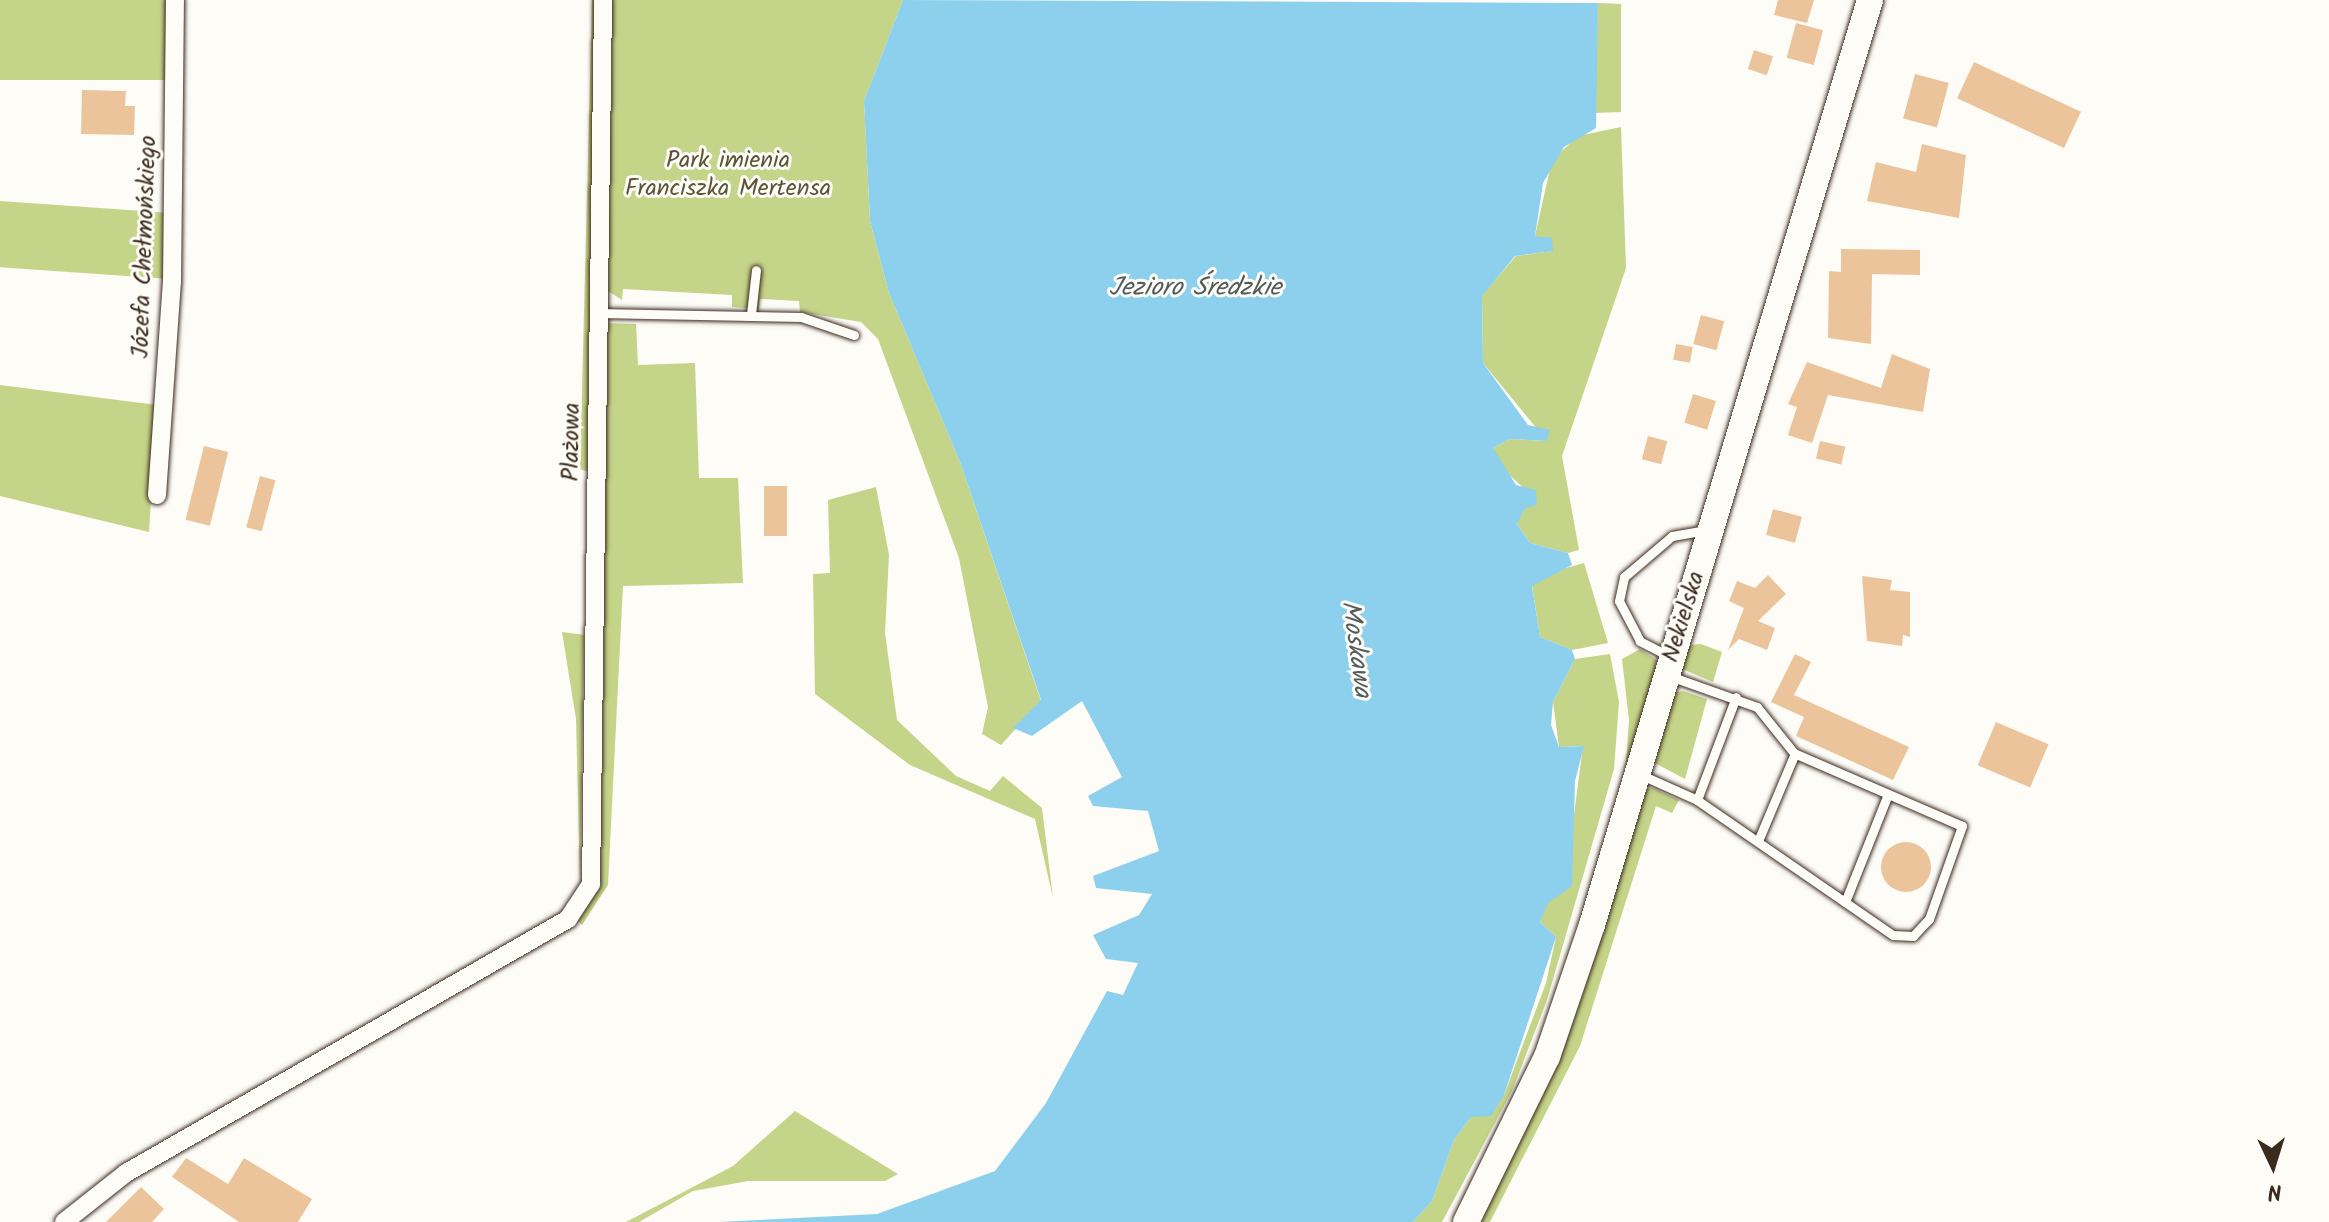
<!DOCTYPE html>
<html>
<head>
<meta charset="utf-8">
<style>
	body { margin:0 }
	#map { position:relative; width:2329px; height:1222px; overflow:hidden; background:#fdfcf7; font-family:Kalam,sans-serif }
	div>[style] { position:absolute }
	.green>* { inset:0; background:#c4d488; transform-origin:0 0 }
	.water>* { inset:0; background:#8cd0ed }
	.building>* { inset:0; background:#ebc49b; transform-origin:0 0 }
	.round { border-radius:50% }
	.roads { filter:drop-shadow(0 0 2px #3b2a1e) drop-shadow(0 0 2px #3b2a1e) }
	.lane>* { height:9px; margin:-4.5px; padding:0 4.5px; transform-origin:4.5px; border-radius:4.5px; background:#fdfcf7 }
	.street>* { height:18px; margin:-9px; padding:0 9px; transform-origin:9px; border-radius:9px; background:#fdfcf7 }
	.secondary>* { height:26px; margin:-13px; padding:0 13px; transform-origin:13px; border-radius:13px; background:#fdfcf7 }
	span { translate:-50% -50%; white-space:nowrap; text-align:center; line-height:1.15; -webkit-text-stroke:6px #fdfcf7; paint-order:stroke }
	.park-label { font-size:24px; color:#5d5438 }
	.street-label { font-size:24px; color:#3b2a1e }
	.water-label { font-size:26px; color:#535c5c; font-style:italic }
	.north { position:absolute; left:2233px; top:1126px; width:80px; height:80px; -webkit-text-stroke:6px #fdfcf7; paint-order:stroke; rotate:176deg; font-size:22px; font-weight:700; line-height:32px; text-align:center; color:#3b2a1e }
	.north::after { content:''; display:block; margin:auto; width:28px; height:36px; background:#3b2a1e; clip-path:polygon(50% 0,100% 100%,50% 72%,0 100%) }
</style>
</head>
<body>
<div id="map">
	<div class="green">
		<div style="left:0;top:0;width:168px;height:80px"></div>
		<div style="clip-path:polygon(592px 0,596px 0,589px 472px,580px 469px)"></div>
		<div style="clip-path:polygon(612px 0,903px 0,864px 101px,870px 221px,889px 293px,960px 462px,1041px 701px,1001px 745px,982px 734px,988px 707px,959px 558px,878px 339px,861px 322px,800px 312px,799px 301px,760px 299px,759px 309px,732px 307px,732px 295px,623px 289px,622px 300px,608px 291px)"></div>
		<div style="clip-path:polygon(1598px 3px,1621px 4px,1621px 112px,1594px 113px)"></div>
		<div style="clip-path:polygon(1621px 127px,1626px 268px,1562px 456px,1579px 550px,1568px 553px,1530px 543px,1517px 524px,1526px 490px,1499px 466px,1493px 448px,1510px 439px,1547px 441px,1483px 363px,1482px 295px,1516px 256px,1552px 251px,1535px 236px,1552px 160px,1578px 136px)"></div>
		<div style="left:0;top:201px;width:168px;height:66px;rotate:4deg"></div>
		<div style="clip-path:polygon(607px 323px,636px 324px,638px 365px,695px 363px,699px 478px,738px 478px,743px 583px,623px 586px,608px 885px,582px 925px,577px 920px,600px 883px)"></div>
		<div style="clip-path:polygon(0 385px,157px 405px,149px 532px,0 496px)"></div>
		<div style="clip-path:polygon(876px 487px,889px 555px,885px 633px,897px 720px,956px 776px,990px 791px,1003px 776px,1042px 808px,1053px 898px,1035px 819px,910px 765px,815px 694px,813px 574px,830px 573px,828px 500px)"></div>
		<div style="clip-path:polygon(1584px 563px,1608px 643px,1572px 650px,1540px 637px,1532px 585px,1538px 576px)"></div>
		<div style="clip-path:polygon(562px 632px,584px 635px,580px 882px,576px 719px)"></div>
		<div style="clip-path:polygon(1701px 644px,1722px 652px,1713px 682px,1680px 668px,1689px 645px)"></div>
		<div style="clip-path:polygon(1640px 649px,1661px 663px,1625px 778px,1629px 720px,1622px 659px)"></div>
		<div style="clip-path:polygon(1610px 654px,1619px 702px,1614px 769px,1547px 1000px,1512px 1091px,1442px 1222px,1413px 1222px,1432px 1201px,1454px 1140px,1471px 1117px,1504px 1095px,1546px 983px,1556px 937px,1540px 922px,1571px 838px,1583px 746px,1559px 747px,1553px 702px,1575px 659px)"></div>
		<div style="clip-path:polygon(1683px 691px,1707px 699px,1685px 779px,1651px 761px,1672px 693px)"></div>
		<div style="clip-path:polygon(1653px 788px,1679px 800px,1672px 813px,1656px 806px,1580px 1046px,1490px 1222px,1475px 1222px,1646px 789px)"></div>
		<div style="clip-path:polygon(795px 1111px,898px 1174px,885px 1181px,748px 1181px,693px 1191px,639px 1222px,626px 1222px,733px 1166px)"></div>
	</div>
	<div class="water">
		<div style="clip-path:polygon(903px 0,1598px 3px,1596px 128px,1564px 147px,1543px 183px,1535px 236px,1552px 238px,1553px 251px,1515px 256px,1482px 296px,1483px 363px,1528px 425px,1550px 430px,1547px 441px,1510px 439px,1493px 448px,1516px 485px,1536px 490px,1537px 505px,1525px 508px,1517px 524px,1530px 543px,1568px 553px,1572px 565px,1532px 586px,1540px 637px,1572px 650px,1575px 659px,1553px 702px,1551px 725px,1559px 747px,1584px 746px,1575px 781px,1572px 886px,1548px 903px,1540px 922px,1556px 937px,1504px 1095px,1491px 1116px,1471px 1117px,1454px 1140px,1432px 1201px,1413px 1222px,719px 1222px,877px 1214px,995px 1171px,1046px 1103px,1107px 991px,1123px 995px,1138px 963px,1106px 959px,1093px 935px,1139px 915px,1152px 894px,1096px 888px,1093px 876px,1159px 851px,1148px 811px,1093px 806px,1088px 796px,1122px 777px,1082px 701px,1032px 736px,1013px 728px,1041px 700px,960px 462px,889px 293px,870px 221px,864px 101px)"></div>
	</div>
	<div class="building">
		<div style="clip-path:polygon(1778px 0,1814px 0,1807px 23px,1774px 15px)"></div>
		<div style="left:1796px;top:23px;width:28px;height:36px;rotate:15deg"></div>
		<div style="left:1754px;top:50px;width:20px;height:20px;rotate:18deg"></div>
		<div style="left:1974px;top:62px;width:118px;height:40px;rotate:25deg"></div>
		<div style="left:1915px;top:74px;width:35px;height:46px;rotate:15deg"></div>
		<div style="clip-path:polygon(82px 90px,126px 91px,125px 106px,135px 106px,134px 135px,81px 134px)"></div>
		<div style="clip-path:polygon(1922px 144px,1966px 155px,1959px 218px,1867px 201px,1876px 162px,1916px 172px)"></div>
		<div style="clip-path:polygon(1841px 249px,1920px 250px,1920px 275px,1872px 274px,1871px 344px,1828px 338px,1829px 271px,1841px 272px)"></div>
		<div style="left:1701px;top:315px;width:24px;height:30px;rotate:15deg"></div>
		<div style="left:1676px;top:344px;width:17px;height:16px;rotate:10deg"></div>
		<div style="clip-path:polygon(1892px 354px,1930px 369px,1923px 412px,1828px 395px,1812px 443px,1788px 435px,1797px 407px,1788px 404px,1807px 362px,1881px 388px)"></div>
		<div style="left:1693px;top:394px;width:24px;height:30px;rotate:17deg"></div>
		<div style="left:1648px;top:436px;width:20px;height:24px;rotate:15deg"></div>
		<div style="left:1820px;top:441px;width:26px;height:18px;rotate:13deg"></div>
		<div style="left:204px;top:446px;width:25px;height:76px;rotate:14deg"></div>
		<div style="left:260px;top:476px;width:16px;height:53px;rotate:15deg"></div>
		<div style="left:764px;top:486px;width:23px;height:50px"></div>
		<div style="left:1773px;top:509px;width:30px;height:27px;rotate:15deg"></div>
		<div style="clip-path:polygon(1768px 575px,1786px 594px,1758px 621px,1775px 628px,1767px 650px,1739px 639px,1728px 650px,1744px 608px,1729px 601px,1737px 581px,1755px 588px)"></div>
		<div style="clip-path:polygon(1862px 576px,1892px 580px,1890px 590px,1910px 592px,1910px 637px,1903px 635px,1902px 646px,1867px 641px)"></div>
		<div style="clip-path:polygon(1795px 654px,1811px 662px,1794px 695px,1909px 747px,1893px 780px,1796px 736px,1804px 717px,1771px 702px)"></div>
		<div style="left:1996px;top:722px;width:57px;height:47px;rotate:23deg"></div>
		<div class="round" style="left:1881px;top:842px;width:50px;height:50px"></div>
		<div style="clip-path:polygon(186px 1158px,228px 1184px,244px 1158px,312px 1199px,298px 1222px,239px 1222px,172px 1177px)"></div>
		<div style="clip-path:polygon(141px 1187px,164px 1209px,152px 1222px,106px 1222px)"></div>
	</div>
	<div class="roads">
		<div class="lane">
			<div style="left:598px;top:313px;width:203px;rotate:1.1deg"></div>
			<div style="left:801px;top:317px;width:56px;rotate:18.8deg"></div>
			<div style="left:751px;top:314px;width:44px;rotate:-83.5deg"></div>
			<div style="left:1669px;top:656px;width:33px;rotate:-153deg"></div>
			<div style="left:1640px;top:641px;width:45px;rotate:-117.7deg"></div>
			<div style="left:1619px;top:601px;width:25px;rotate:-78deg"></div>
			<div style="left:1624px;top:577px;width:63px;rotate:-40.5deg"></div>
			<div style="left:1672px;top:536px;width:39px;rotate:-10deg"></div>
			<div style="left:1639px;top:774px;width:64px;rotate:24.1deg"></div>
			<div style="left:1697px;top:800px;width:238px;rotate:34.6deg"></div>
			<div style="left:1893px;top:935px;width:20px;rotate:3deg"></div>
			<div style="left:1913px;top:936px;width:23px;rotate:-47deg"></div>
			<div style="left:1929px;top:919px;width:99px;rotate:-70.5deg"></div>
			<div style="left:1962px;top:826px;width:183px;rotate:-156.5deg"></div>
			<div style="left:1794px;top:753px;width:59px;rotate:-128.8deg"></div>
			<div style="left:1757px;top:707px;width:92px;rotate:-160.4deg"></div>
			<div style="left:1697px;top:800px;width:110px;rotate:-69.3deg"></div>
			<div style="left:1758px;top:841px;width:95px;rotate:-67.2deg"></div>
			<div style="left:1845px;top:902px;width:116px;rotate:-68.3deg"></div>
		</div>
		<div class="street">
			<div style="left:157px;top:495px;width:214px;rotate:-86deg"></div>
			<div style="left:172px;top:282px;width:282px;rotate:-89.4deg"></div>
			<div style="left:64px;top:1222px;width:79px;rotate:-38.3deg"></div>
			<div style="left:126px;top:1173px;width:510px;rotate:-29.88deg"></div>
			<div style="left:568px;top:919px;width:42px;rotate:-56.7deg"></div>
			<div style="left:591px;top:884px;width:884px;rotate:-89.22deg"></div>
		</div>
		<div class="secondary">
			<div style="left:1466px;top:1222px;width:184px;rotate:-63.9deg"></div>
			<div style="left:1547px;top:1057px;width:139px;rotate:-71.2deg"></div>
			<div style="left:1592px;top:925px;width:966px;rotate:-73.27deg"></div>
		</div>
	</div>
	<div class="park-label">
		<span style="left:728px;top:175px">Park imienia<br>Franciszka Mertensa</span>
	</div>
	<div class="street-label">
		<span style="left:145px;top:247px;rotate:-88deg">Józefa Chełmońskiego</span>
		<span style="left:572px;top:442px;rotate:-89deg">Plażowa</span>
		<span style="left:1684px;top:617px;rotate:-73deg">Nekielska</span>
	</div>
	<div class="water-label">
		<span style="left:1195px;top:289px">Jezioro Średzkie</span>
		<span style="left:1355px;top:649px;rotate:82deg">Moskawa</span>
	</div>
	<div class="north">N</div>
</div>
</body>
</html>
